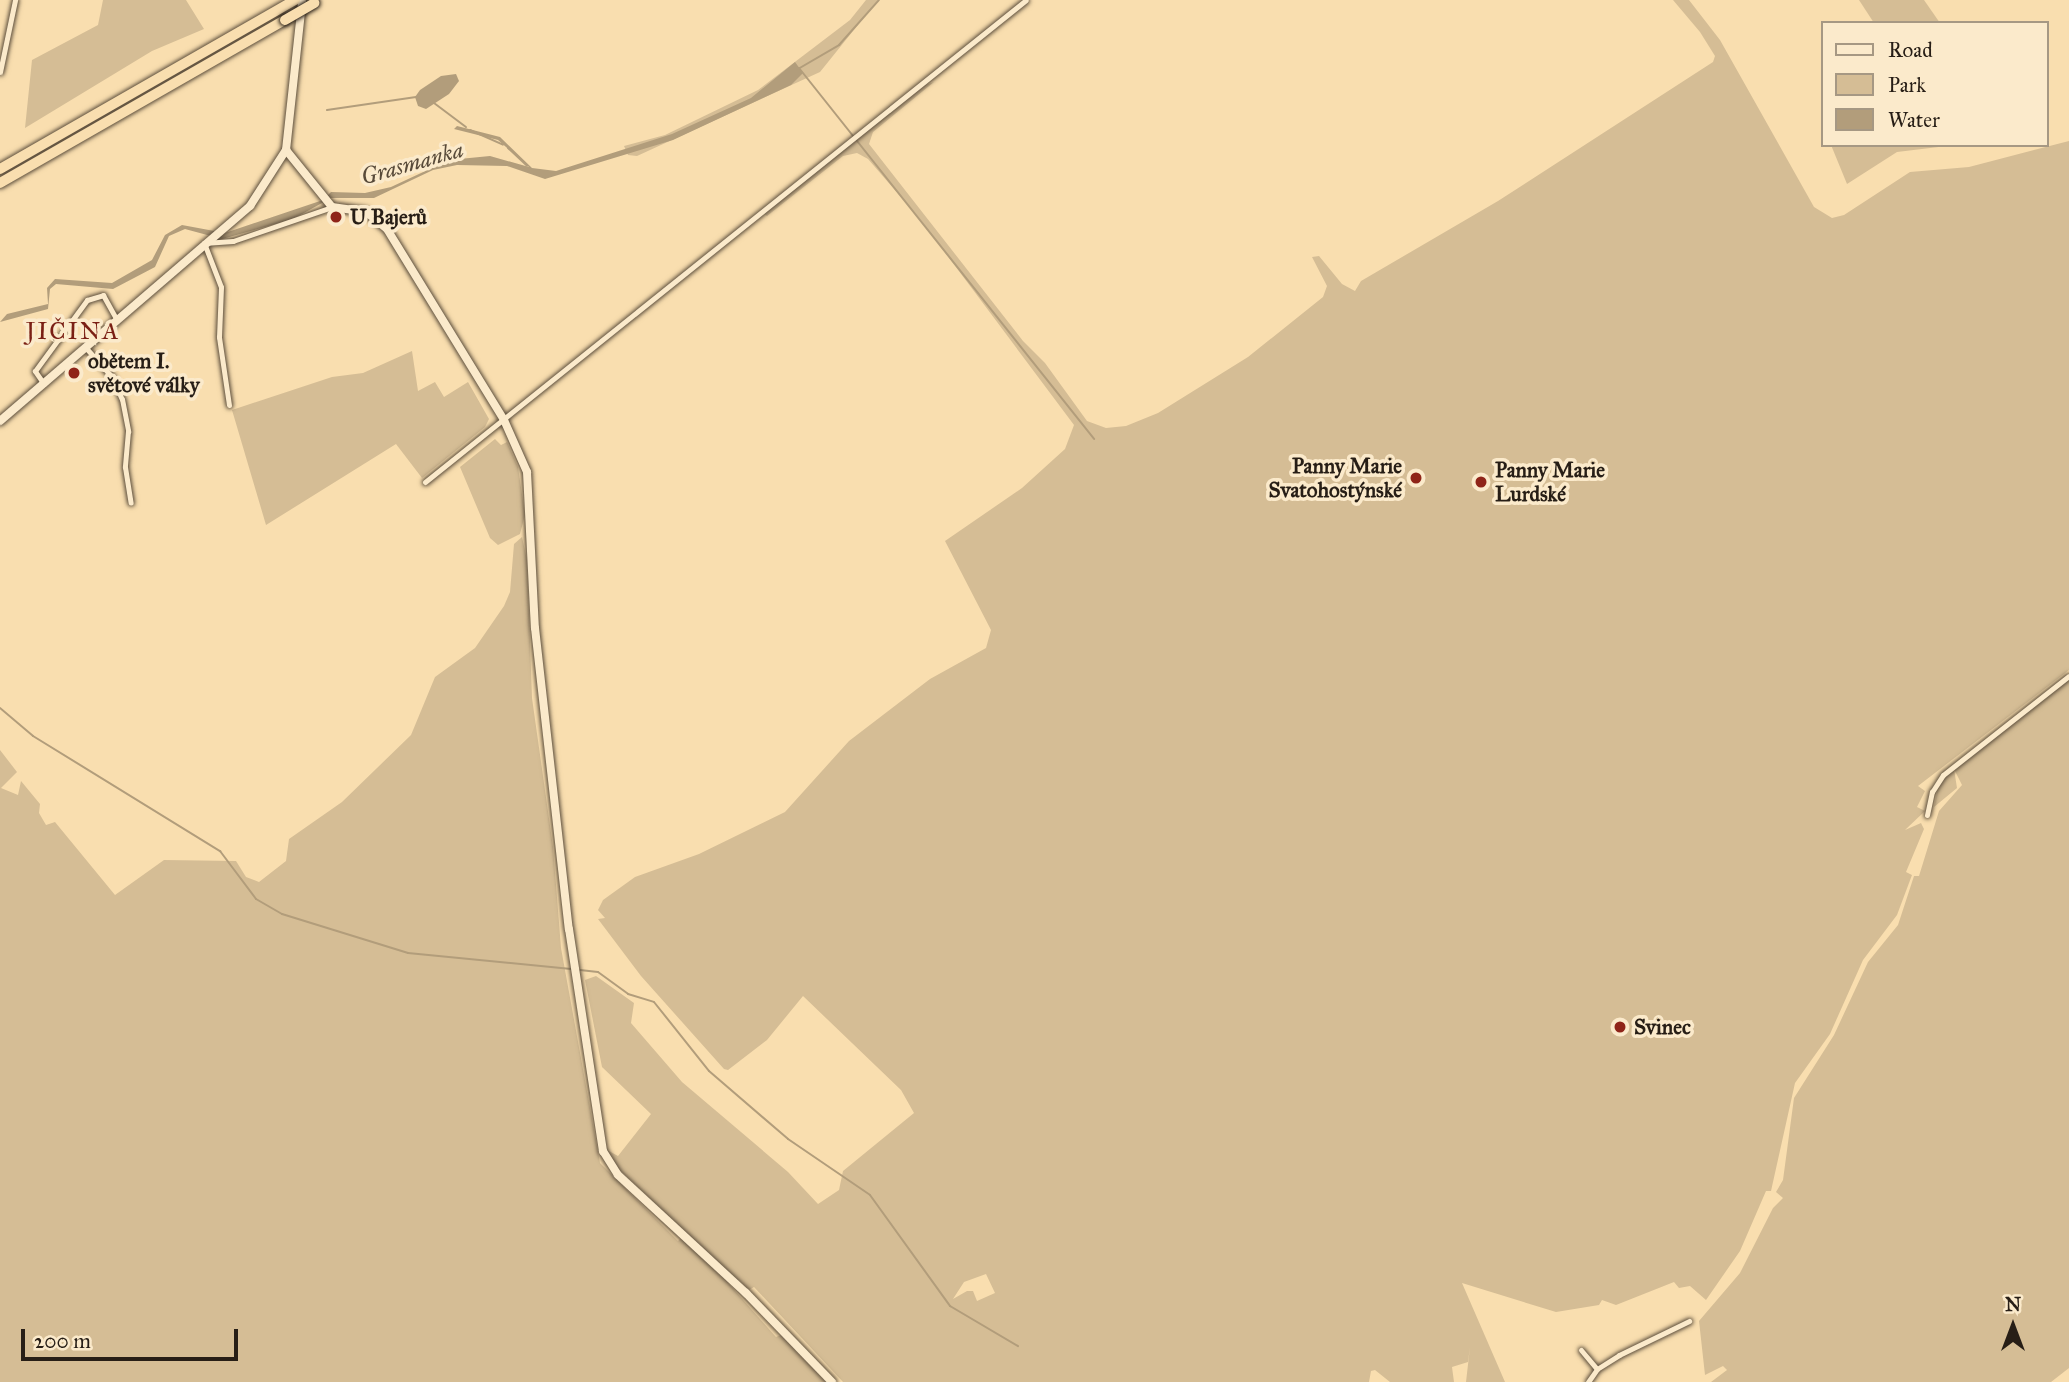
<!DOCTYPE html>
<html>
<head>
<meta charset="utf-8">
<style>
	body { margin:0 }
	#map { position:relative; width:2069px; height:1382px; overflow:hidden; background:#f9deaf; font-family:"IM FELL Great Primer",serif }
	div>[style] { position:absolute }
	.green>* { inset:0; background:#d5bd95 }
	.water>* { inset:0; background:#b29d7b }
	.stream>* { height:2px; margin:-1px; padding:0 1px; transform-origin:1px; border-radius:1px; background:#b29d7b }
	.roads { filter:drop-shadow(0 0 2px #5c4e3c) drop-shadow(0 0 2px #5c4e3c) }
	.street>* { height:5px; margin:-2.5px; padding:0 2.5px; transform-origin:2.5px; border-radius:2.5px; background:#fbeacb }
	.secondary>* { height:8px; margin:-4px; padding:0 4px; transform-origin:4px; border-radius:4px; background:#fbeacb }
	.highway>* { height:10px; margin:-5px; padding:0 5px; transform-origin:5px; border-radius:5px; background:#f9deaf }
	.bridges { filter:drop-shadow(0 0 2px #271e16) drop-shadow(0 0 2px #271e16) }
	.highway-bridge>* { height:10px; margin:-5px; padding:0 5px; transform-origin:5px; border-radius:5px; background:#f9deaf }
	.dots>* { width:19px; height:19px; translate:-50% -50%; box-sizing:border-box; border:4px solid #fbeacb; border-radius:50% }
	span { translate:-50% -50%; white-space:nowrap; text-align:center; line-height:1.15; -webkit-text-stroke:7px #fbeacb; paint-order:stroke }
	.poi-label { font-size:21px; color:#271e16; font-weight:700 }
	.left { translate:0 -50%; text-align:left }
	.right { translate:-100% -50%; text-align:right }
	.water-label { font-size:23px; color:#584a39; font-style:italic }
	.quarter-label { font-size:24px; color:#7a1f14; letter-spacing:2px }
	.legend { position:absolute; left:1821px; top:21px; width:228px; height:126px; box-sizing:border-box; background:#fbeacb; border:2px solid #a69883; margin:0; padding:9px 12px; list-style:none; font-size:21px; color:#271e16 }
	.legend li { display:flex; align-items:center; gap:14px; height:35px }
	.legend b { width:35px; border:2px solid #a69883 }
	.north { position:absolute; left:1978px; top:1291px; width:70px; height:70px; -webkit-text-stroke:5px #fbeacb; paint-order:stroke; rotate:0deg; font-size:19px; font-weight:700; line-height:28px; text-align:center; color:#271e16 }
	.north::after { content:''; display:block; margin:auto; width:24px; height:32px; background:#271e16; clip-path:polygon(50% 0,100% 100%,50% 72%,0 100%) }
	.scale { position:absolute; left:21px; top:1329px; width:217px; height:32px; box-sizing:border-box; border:4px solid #271e16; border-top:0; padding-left:9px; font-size:21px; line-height:24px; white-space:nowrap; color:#271e16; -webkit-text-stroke:5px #fbeacb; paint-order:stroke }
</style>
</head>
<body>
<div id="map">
	<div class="green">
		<div style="clip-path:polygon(103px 0,186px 0,204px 29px,152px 51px,25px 128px,32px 60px,98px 25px)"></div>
		<div style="clip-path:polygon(866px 0,878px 0,820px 72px,637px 156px,628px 155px,624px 146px,665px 135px,758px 90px,850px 20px)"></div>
		<div style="clip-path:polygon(evenodd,1673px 0,1689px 0,1720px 40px,1814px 207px,1832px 218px,1844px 215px,1910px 172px,1969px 167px,2069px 141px,2069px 670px,1918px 786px,1925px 791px,1917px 807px,1925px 811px,1905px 830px,1921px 823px,1924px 829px,1906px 872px,1912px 875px,1897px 915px,1863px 960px,1830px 1034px,1795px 1083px,1771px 1191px,1766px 1191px,1740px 1251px,1706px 1300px,1690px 1286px,1679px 1288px,1674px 1282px,1616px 1305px,1602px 1300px,1599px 1305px,1556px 1312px,1462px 1283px,1505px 1382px,1466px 1382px,1470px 1347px,1468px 1362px,1452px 1367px,1454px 1382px,1390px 1382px,1375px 1370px,1371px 1371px,1369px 1382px,843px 1382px,754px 1287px,749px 1290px,739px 1280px,728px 1283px,776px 1337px,781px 1335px,826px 1382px,0 1382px,0 750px,17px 772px,1px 788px,18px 795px,21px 781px,40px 804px,39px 813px,46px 825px,55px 822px,115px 895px,164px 860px,236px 861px,246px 877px,259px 882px,286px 861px,289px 839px,342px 802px,411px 735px,435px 677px,475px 648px,504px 606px,510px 592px,514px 544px,522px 537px,527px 560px,532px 698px,553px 847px,561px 948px,600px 1163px,678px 1241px,686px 1233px,618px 1168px,607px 1150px,618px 1156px,651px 1114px,602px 1067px,585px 980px,596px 976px,634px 1003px,631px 1023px,682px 1082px,788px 1172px,818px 1204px,839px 1190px,843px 1171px,914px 1113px,901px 1090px,803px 996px,767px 1040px,728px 1070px,724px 1069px,641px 976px,598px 919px,605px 918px,598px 910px,603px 900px,635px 877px,699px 854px,785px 812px,849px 741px,930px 679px,986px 648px,991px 630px,945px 541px,1022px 488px,1065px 449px,1074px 425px,920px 219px,868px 159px,857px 153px,843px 156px,767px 216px,763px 213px,922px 86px,934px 82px,873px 132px,869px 144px,1023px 341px,1045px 363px,1087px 421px,1106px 428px,1126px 426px,1158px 413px,1248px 357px,1323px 297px,1327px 286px,1312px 257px,1319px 256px,1342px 284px,1355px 291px,1361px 281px,1498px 201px,1713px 62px,1715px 56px,1700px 32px,1673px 0,986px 1274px,995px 1293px,977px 1301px,973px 1291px,967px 1291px,953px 1299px,964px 1282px,986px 1274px)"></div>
		<div style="clip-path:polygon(1859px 0,1924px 0,1940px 23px,1874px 23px)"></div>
		<div style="clip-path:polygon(1831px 145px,1955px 145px,1897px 152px,1847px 184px)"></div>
		<div style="clip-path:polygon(412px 351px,418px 391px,435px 382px,444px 397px,468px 382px,489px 419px,485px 427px,422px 478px,396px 444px,266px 525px,232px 410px,332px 377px,363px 373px)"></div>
		<div style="clip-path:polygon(495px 439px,501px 445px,507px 442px,518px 467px,525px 515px,520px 534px,498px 545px,490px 538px,460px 467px)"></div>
		<div style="clip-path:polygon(2069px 679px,2069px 1368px,2051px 1382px,1711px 1382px,1727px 1370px,1723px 1366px,1705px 1375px,1699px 1321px,1740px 1273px,1773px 1208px,1783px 1198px,1776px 1192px,1783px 1180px,1794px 1098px,1834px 1035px,1868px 962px,1898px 925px,1914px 876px,1919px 876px,1939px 811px,1962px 785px,1954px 769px,1957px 788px,1934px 807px,1939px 782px,1954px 768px,2034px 704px)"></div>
	</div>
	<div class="water">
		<div style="clip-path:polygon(795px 62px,803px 73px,791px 85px,673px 140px,545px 179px,507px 166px,457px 165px,433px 170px,374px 198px,331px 198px,293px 219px,222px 239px,185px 229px,169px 236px,155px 267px,113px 289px,56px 284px,50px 289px,48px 309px,0 322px,7px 314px,48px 304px,47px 288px,55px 279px,112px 283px,152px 260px,165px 235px,182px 225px,225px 233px,323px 200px,331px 192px,365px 193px,391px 187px,449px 160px,490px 156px,529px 167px,498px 140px,454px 129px,457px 126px,500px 137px,532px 168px,556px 171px,672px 134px,751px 98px)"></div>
		<div style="clip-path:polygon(456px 74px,459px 81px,449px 94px,426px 109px,418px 106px,415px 97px,420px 90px,441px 76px)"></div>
	</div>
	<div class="stream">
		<div style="left:799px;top:68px;width:474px;rotate:51.5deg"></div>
		<div style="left:798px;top:69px;width:48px;rotate:-30.3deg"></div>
		<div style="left:839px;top:45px;width:60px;rotate:-48.4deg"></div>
		<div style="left:434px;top:103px;width:40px;rotate:37deg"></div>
		<div style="left:327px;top:110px;width:90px;rotate:-8.3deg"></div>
		<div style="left:470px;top:130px;width:36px;rotate:24deg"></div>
		<div style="left:508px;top:148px;width:26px;rotate:43deg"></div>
		<div style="left:0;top:708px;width:43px;rotate:40.3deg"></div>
		<div style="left:33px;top:736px;width:220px;rotate:31.6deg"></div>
		<div style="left:220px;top:851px;width:60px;rotate:53.1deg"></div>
		<div style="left:256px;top:899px;width:30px;rotate:30deg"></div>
		<div style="left:282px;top:914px;width:132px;rotate:17.2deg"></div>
		<div style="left:408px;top:953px;width:164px;rotate:5.6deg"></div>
		<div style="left:580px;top:970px;width:18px;rotate:6deg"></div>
		<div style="left:598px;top:972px;width:37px;rotate:36deg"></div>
		<div style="left:628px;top:994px;width:27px;rotate:17deg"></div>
		<div style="left:654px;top:1002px;width:88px;rotate:51.4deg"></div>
		<div style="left:709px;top:1071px;width:104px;rotate:40.7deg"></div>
		<div style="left:788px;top:1139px;width:99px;rotate:34.3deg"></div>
		<div style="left:870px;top:1195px;width:137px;rotate:54.2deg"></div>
		<div style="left:950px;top:1306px;width:79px;rotate:30.5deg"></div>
	</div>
	<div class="roads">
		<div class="street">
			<div style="left:0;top:72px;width:74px;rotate:-78.2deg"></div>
			<div style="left:86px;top:348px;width:39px;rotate:48deg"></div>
			<div style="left:112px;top:377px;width:24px;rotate:66deg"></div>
			<div style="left:122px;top:399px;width:33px;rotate:79deg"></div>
			<div style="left:128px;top:431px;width:36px;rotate:95deg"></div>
			<div style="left:125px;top:467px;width:36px;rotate:81deg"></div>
			<div style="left:44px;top:384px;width:16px;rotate:-125deg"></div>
			<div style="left:35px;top:371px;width:88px;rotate:-53.8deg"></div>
			<div style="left:87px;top:300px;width:17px;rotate:-17deg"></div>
			<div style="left:103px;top:295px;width:29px;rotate:61deg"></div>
			<div style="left:229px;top:405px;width:69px;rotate:-98.4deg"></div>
			<div style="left:219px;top:337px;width:50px;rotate:-87.7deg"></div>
			<div style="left:221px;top:287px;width:47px;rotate:-111.1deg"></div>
			<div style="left:204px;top:243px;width:29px;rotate:-4deg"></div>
			<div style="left:233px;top:241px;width:105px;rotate:-19deg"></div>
			<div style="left:425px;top:482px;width:770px;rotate:-38.73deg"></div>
			<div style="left:1927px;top:815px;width:24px;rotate:-78deg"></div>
			<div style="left:1932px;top:792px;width:20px;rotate:-57deg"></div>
			<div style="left:1943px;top:775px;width:160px;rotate:-38.2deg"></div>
			<div style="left:1581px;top:1350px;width:25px;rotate:50deg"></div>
			<div style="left:1588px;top:1382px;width:16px;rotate:-55deg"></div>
			<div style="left:1597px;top:1369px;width:26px;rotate:-32deg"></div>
			<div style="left:1619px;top:1355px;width:78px;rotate:-25.9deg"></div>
		</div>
		<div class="secondary">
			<div style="left:286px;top:150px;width:73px;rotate:51.1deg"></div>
			<div style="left:332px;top:207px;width:34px;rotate:8deg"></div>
			<div style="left:366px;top:212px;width:27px;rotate:39deg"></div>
			<div style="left:387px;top:229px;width:224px;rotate:58.5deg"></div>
			<div style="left:504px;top:420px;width:57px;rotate:66.1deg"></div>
			<div style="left:527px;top:472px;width:156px;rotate:87.1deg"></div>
			<div style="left:535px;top:628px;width:303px;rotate:83.6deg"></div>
			<div style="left:569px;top:929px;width:225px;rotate:81.3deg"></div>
			<div style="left:603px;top:1151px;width:28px;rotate:58deg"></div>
			<div style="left:618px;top:1175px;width:174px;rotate:42.7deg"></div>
			<div style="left:746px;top:1293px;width:124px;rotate:46deg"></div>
			<div style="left:0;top:421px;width:330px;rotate:-40.7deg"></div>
			<div style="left:250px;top:206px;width:67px;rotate:-57.3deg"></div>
			<div style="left:286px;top:150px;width:149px;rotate:-83.8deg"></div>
		</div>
		<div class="highway">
			<div style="left:0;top:169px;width:340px;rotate:-29.8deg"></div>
			<div style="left:0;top:183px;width:328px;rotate:-29.8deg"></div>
		</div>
	</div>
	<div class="bridges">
		<div class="highway-bridge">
			<div style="left:285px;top:20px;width:34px;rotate:-30deg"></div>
		</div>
	</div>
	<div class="dots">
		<div style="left:336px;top:217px;background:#8f2418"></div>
		<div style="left:74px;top:373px;background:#8f2418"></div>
		<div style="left:1416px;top:478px;background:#8f2418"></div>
		<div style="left:1481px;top:482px;background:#8f2418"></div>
		<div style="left:1620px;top:1027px;background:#8f2418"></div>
	</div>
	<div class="poi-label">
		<span class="left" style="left:350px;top:217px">U Bajerů</span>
		<span class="left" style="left:88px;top:373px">obětem I.<br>světové války</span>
		<span class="right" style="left:1402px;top:478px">Panny Marie<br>Svatohostýnské</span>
		<span class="left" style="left:1495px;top:482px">Panny Marie<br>Lurdské</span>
		<span class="left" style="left:1634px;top:1027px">Svinec</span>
	</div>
	<div class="water-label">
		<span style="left:412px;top:163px;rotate:-16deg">Grasmanka</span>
	</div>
	<div class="quarter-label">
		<span style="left:73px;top:332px">JIČINA</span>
	</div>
	<ul class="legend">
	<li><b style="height:9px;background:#fbeacb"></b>Road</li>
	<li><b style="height:19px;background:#d5bd95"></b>Park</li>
	<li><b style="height:19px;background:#b29d7b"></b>Water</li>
	</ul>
	<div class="north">N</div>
	<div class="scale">200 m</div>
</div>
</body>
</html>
